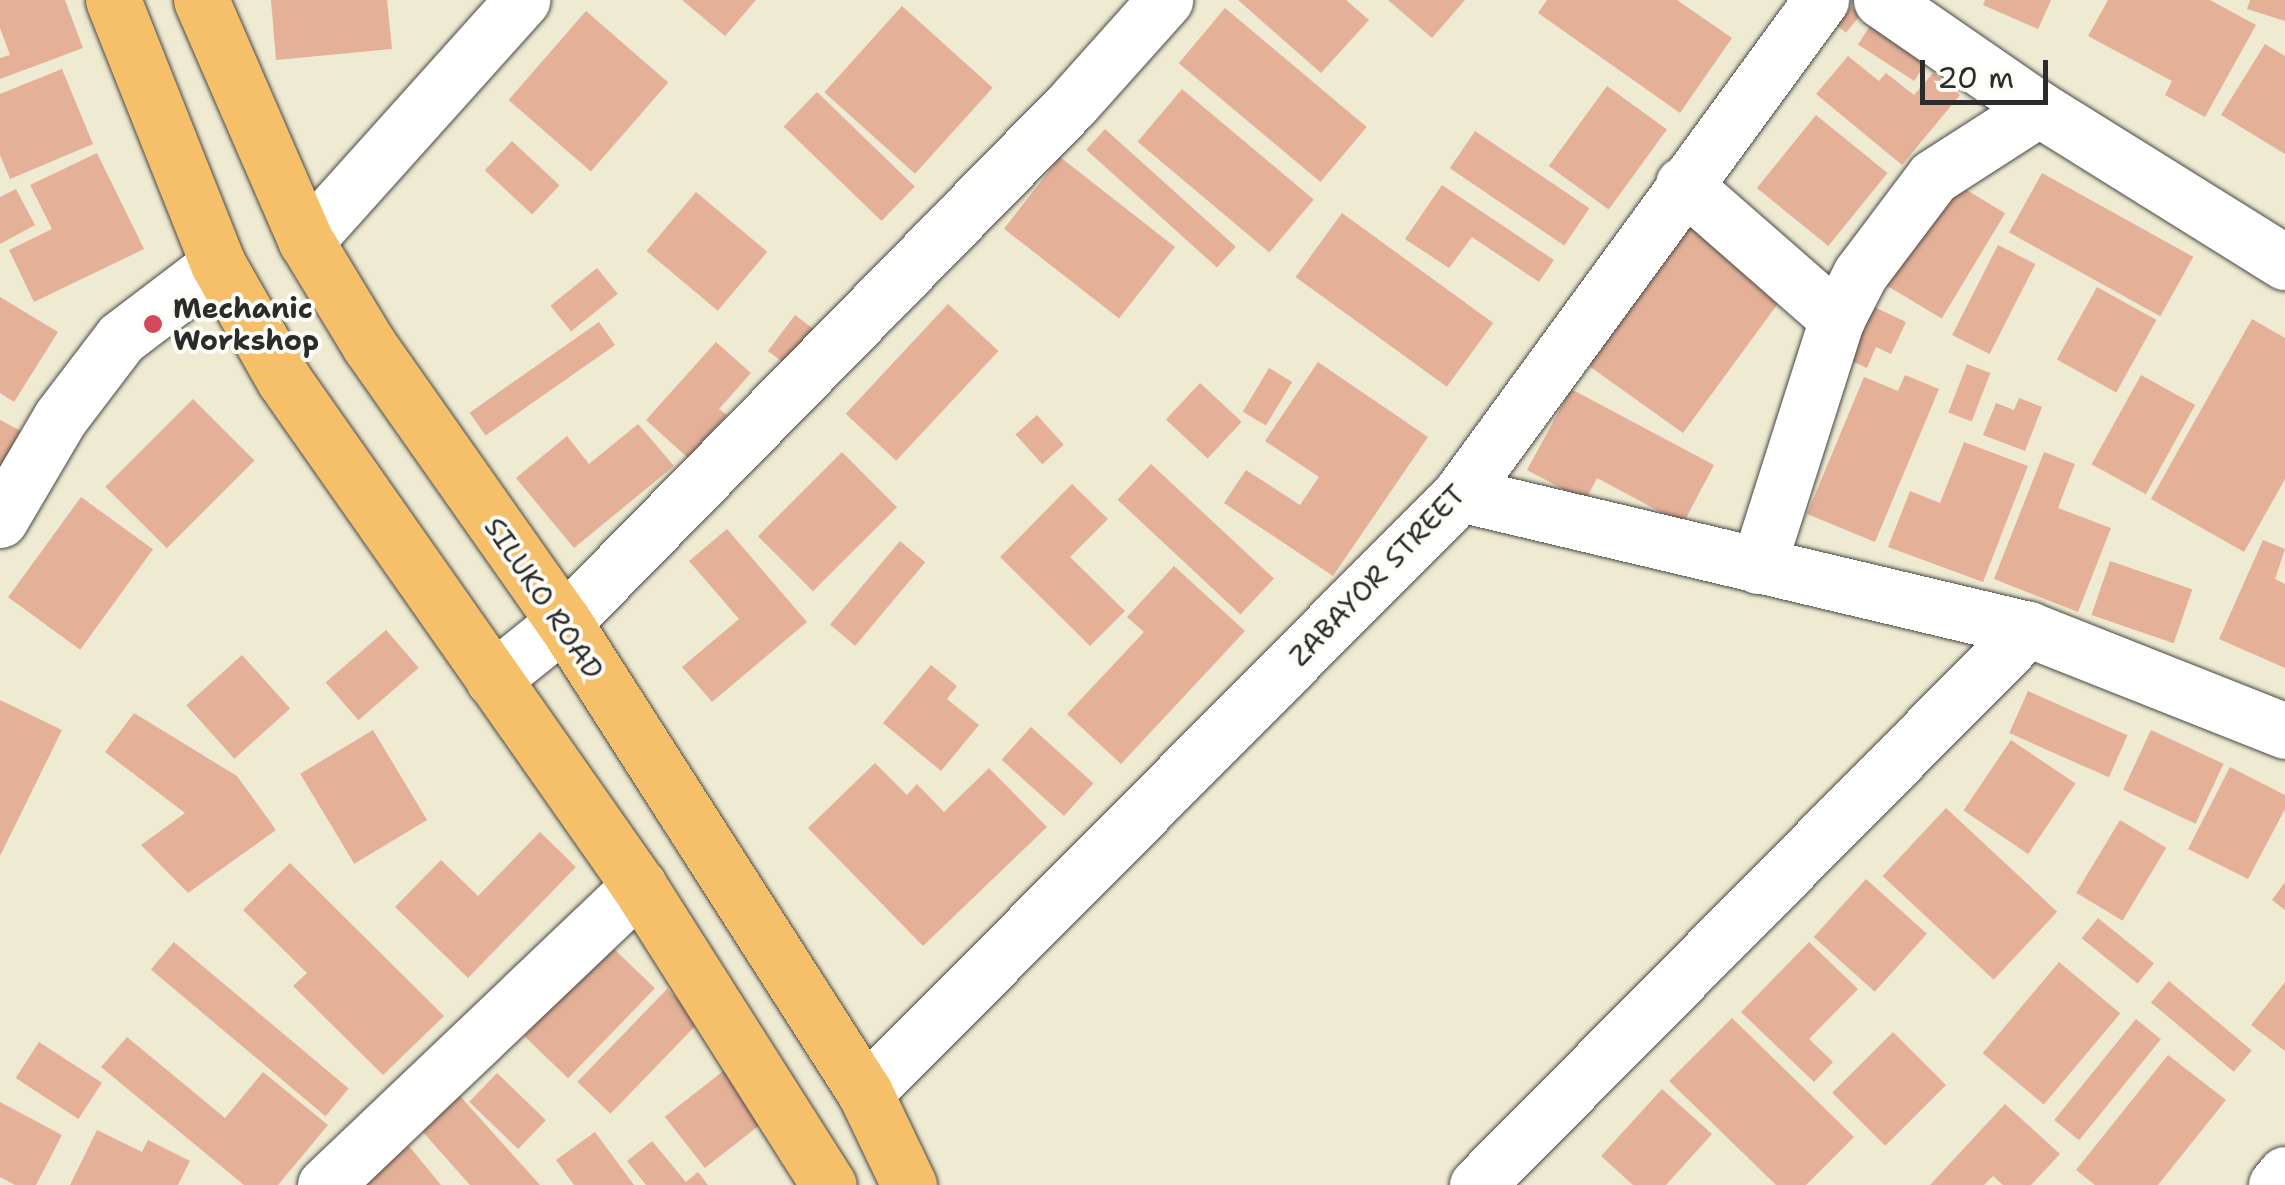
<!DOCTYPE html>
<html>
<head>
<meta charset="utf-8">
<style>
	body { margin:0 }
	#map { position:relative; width:2285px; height:1185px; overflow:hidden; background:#efebd2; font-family:"Shantell Sans",sans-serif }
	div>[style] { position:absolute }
	.building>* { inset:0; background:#e4b097; transform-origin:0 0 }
	.roads { filter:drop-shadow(0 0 2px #484844) drop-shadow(0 0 2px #484844) }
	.minor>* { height:55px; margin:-27.5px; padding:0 27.5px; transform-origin:27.5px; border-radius:27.5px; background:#fff }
	.major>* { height:55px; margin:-27.5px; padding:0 27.5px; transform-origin:27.5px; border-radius:27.5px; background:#f6c06b }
	.dots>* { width:28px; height:28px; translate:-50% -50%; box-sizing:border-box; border:5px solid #fdfcf7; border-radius:50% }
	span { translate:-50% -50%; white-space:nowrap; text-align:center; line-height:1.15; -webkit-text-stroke:8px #fdfcf7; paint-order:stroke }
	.poi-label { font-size:28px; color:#2b2b2b; font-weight:700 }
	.left { translate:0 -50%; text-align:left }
	.street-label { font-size:28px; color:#2b2b2b }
	.scale { position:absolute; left:1920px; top:60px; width:128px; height:45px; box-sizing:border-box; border:5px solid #2b2b2b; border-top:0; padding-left:12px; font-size:30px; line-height:35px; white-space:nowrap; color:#2b2b2b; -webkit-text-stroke:8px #fdfcf7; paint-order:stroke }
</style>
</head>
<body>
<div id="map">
	<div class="building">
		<div style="clip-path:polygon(0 0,65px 0,83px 48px,0 79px,0 58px,10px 55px,0 28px)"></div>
		<div style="clip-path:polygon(271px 0,387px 0,392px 49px,276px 60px)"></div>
		<div style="clip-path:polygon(682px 0,756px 0,725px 36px)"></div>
		<div style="clip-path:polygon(1238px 0,1346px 0,1369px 20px,1321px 73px)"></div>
		<div style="clip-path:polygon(1388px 0,1465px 0,1432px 38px)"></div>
		<div style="clip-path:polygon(1547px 0,1677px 0,1732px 38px,1680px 113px,1538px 13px)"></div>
		<div style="clip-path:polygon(1985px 0,2051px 0,2038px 29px,1983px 5px)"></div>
		<div style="clip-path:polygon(2108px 0,2210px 0,2256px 25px,2205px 117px,2165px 95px,2172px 81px,2088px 36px)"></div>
		<div style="clip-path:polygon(2250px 0,2285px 0,2285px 21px,2247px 9px)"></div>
		<div style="left:902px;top:6px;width:122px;height:116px;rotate:42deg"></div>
		<div style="left:1851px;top:6px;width:13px;height:24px;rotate:39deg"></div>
		<div style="left:1225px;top:8px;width:185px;height:72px;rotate:40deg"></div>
		<div style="left:586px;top:11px;width:109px;height:118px;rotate:41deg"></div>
		<div style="left:1870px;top:26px;width:67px;height:22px;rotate:33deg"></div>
		<div style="clip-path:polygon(2265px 44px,2285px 56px,2285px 154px,2221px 115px)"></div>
		<div style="clip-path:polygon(1848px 56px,1879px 81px,1886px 73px,1914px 95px,1933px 73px,1960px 95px,1902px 165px,1816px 94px)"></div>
		<div style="clip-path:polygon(62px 69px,93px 144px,10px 179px,0 155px,0 94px)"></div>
		<div style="left:1607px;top:86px;width:74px;height:99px;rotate:36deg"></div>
		<div style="left:1182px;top:89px;width:172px;height:69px;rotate:40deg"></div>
		<div style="left:817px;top:92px;width:136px;height:48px;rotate:44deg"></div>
		<div style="left:1816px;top:115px;width:92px;height:94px;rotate:39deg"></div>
		<div style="left:1105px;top:129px;width:176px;height:28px;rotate:42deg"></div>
		<div style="left:1475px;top:131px;width:138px;height:45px;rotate:34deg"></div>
		<div style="left:512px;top:141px;width:65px;height:40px;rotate:43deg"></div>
		<div style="clip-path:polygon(97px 153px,144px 249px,34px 302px,9px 250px,52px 229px,30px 185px)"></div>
		<div style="left:1060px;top:157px;width:146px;height:91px;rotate:38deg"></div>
		<div style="left:2042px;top:173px;width:173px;height:68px;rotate:29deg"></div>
		<div style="left:1940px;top:174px;width:76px;height:123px;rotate:31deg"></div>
		<div style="clip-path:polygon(1442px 185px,1554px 260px,1539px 282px,1472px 237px,1449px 268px,1405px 239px)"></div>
		<div style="clip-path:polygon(16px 189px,35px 225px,0 244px,0 197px)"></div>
		<div style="left:696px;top:192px;width:93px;height:77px;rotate:40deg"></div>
		<div style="left:1342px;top:213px;width:187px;height:79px;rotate:36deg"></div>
		<div style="clip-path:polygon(1689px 215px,1790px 287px,1683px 433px,1589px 366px,1674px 248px,1669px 244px)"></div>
		<div style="left:1998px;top:245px;width:42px;height:101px;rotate:27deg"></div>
		<div style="left:597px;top:268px;width:33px;height:60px;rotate:51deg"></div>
		<div style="left:2097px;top:287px;width:68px;height:83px;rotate:29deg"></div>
		<div style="clip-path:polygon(0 297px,58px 332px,14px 402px,0 393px)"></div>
		<div style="left:948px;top:304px;width:69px;height:150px;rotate:43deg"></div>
		<div style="clip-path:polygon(1872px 306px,1906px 322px,1891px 354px,1876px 347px,1867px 368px,1847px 359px)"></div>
		<div style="left:795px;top:315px;width:31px;height:45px;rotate:37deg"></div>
		<div style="clip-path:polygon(2252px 319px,2285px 338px,2285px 479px,2244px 552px,2151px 499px)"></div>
		<div style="left:599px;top:322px;width:28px;height:158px;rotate:55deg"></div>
		<div style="clip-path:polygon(716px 342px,751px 373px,719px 409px,727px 415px,688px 458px,646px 420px)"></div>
		<div style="clip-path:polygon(1318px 362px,1428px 437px,1333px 576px,1224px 503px,1246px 470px,1300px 505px,1319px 477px,1265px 441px)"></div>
		<div style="left:1967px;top:364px;width:25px;height:52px;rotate:21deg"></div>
		<div style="left:1269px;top:368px;width:27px;height:51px;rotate:31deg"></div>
		<div style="clip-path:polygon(1905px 375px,1939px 389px,1875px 542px,1807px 514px,1864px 377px,1898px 391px)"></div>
		<div style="left:2141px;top:375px;width:62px;height:102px;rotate:29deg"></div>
		<div style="left:1200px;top:383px;width:57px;height:50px;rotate:43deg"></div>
		<div style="clip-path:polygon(1571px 389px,1714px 465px,1683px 524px,1597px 478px,1585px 501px,1527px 470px)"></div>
		<div style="clip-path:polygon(2019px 398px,2042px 407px,2025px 451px,1983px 435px,1996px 403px,2014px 410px)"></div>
		<div style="left:193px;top:399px;width:87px;height:124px;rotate:45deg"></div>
		<div style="left:1037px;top:415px;width:40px;height:29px;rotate:48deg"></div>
		<div style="clip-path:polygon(0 420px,21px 431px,0 473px)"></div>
		<div style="clip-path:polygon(638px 424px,674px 466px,574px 548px,516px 478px,567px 436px,589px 464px)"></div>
		<div style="clip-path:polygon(1964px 442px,2028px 466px,1983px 582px,1888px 547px,1910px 491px,1940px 503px)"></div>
		<div style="left:842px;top:452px;width:78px;height:119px;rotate:45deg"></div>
		<div style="clip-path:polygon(2044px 452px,2075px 464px,2058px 508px,2111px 528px,2078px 612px,1994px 579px)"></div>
		<div style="left:1151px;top:464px;width:168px;height:49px;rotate:43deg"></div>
		<div style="clip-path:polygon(1072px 484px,1108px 519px,1070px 557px,1125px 611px,1090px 646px,1000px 557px)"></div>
		<div style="left:81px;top:497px;width:89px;height:124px;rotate:36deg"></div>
		<div style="clip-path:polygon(727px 529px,807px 622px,712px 702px,682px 667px,739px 619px,689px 561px)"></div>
		<div style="clip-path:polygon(2263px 540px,2285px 549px,2275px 579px,2285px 584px,2285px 668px,2219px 639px)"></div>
		<div style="left:900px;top:541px;width:33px;height:109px;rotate:40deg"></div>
		<div style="left:2110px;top:561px;width:87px;height:57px;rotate:19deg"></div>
		<div style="clip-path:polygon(1174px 566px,1245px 631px,1121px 764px,1067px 714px,1144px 632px,1127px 617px)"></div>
		<div style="left:386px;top:630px;width:50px;height:80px;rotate:49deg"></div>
		<div style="left:242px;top:655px;width:72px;height:75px;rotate:48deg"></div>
		<div style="clip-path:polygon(931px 665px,957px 686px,947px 699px,979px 725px,941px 771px,883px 723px)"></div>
		<div style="left:2028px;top:691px;width:109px;height:46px;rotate:24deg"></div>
		<div style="clip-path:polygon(0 700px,62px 730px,0 856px)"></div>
		<div style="clip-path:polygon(134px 713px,237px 776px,276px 830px,188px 893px,141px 845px,185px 813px,105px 752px)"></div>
		<div style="left:1031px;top:727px;width:84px;height:44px;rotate:42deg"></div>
		<div style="left:373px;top:730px;width:105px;height:85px;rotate:59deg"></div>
		<div style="left:2151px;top:730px;width:80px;height:66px;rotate:25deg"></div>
		<div style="left:2011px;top:740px;width:78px;height:85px;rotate:34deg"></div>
		<div style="clip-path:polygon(875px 763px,907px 795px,917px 784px,944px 812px,989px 768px,1047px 827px,923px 946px,808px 828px)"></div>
		<div style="clip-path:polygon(2230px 767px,2285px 795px,2285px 809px,2248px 879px,2188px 849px)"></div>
		<div style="left:1946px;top:808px;width:152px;height:93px;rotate:43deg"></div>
		<div style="left:2120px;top:820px;width:54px;height:85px;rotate:31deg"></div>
		<div style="clip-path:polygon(540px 832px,576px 867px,468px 978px,395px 907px,441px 860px,478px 896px)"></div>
		<div style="clip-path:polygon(290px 863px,444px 1016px,383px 1075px,293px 986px,307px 973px,243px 910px)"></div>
		<div style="left:1866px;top:879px;width:82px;height:78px;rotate:42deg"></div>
		<div style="clip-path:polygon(2285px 882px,2285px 910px,2272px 900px)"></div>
		<div style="left:2098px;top:918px;width:72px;height:26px;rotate:39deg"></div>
		<div style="left:174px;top:942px;width:228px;height:36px;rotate:40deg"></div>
		<div style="clip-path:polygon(1809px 942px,1858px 989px,1809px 1039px,1833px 1062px,1814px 1082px,1741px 1012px)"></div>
		<div style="left:611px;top:946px;width:61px;height:125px;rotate:44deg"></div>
		<div style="left:2059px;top:962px;width:80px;height:119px;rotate:40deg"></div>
		<div style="left:2169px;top:981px;width:108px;height:28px;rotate:40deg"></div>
		<div style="clip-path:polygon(2285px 982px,2285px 1051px,2251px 1025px)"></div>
		<div style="left:667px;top:989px;width:46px;height:129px;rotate:44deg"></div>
		<div style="clip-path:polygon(1732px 1018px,1854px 1137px,1806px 1185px,1776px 1185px,1669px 1081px)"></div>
		<div style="left:2136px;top:1019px;width:32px;height:130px;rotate:39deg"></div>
		<div style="left:1893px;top:1032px;width:75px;height:86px;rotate:45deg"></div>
		<div style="clip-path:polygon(127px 1037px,225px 1118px,263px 1072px,328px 1125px,278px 1185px,244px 1185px,101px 1067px)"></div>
		<div style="left:39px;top:1042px;width:75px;height:43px;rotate:33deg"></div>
		<div style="clip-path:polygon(2168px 1055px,2226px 1100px,2158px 1185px,2095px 1185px,2076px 1170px)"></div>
		<div style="left:731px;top:1065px;width:65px;height:84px;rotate:52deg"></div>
		<div style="left:497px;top:1073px;width:68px;height:40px;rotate:44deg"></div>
		<div style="clip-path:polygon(1662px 1089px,1712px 1134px,1666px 1185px,1633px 1185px,1601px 1156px)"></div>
		<div style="clip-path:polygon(460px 1096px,540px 1185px,470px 1185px,421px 1130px)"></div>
		<div style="clip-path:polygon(0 1102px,62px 1135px,36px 1185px,15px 1185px,0 1177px)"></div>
		<div style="clip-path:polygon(2005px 1104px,2060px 1154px,2031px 1185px,2003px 1185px,1993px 1176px,1984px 1185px,1930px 1185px)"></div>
		<div style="clip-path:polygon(97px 1130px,142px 1152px,148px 1140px,190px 1161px,178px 1185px,70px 1185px)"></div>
		<div style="clip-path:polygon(595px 1132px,634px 1185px,574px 1185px,556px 1160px)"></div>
		<div style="clip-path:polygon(652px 1141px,686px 1182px,698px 1172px,708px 1185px,646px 1185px,627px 1161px)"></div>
		<div style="clip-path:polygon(409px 1146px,441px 1185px,361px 1185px)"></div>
	</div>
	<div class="roads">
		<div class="minor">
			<div style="left:1881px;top:0;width:192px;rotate:34.6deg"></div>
			<div style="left:2039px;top:109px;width:290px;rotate:31.9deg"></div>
			<div style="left:1683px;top:184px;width:205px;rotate:41.2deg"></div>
			<div style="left:306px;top:241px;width:324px;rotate:-48.1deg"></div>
			<div style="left:1460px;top:494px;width:584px;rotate:13.37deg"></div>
			<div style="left:2028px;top:629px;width:277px;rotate:21.6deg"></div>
			<div style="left:0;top:520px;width:118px;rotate:-59.5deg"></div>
			<div style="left:60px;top:418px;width:101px;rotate:-52.7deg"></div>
			<div style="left:121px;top:338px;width:122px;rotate:-37.3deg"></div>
			<div style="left:1758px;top:566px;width:259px;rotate:-72.3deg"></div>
			<div style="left:1837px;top:319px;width:51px;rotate:-62.9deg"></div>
			<div style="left:1860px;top:274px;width:121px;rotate:-53deg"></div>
			<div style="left:1933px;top:177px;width:126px;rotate:-32.7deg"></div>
			<div style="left:493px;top:679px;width:91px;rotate:-38.8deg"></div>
			<div style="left:564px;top:622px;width:726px;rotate:-45.56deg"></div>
			<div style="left:1072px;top:104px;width:140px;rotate:-48.2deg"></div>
			<div style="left:865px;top:1093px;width:844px;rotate:-45.19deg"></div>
			<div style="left:1460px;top:494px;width:612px;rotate:-53.84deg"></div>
			<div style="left:325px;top:1185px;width:434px;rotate:-43.6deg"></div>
			<div style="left:1477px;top:1185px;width:783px;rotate:-45.26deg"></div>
			<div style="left:2276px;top:1185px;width:14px;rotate:-51deg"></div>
		</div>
		<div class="major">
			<div style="left:113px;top:0;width:284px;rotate:68.3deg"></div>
			<div style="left:218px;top:264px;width:133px;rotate:60.4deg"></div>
			<div style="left:284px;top:380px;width:618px;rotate:54.95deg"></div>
			<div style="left:639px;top:886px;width:354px;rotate:57.6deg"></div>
			<div style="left:201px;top:0;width:263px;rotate:66.5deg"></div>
			<div style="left:306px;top:241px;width:122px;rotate:58.8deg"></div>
			<div style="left:369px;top:345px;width:339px;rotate:54.9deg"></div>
			<div style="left:564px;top:622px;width:559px;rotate:57.42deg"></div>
			<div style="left:865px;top:1093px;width:102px;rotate:64.4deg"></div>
		</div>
	</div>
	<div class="dots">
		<div style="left:153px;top:324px;background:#d1495b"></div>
	</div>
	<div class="poi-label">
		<span class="left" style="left:173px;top:324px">Mechanic<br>Workshop</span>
	</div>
	<div class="street-label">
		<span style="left:1377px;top:575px;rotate:-46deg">ZABAYOR STREET</span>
		<span style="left:544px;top:598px;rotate:56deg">SILUKO ROAD</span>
	</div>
	<div class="scale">20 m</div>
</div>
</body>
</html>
